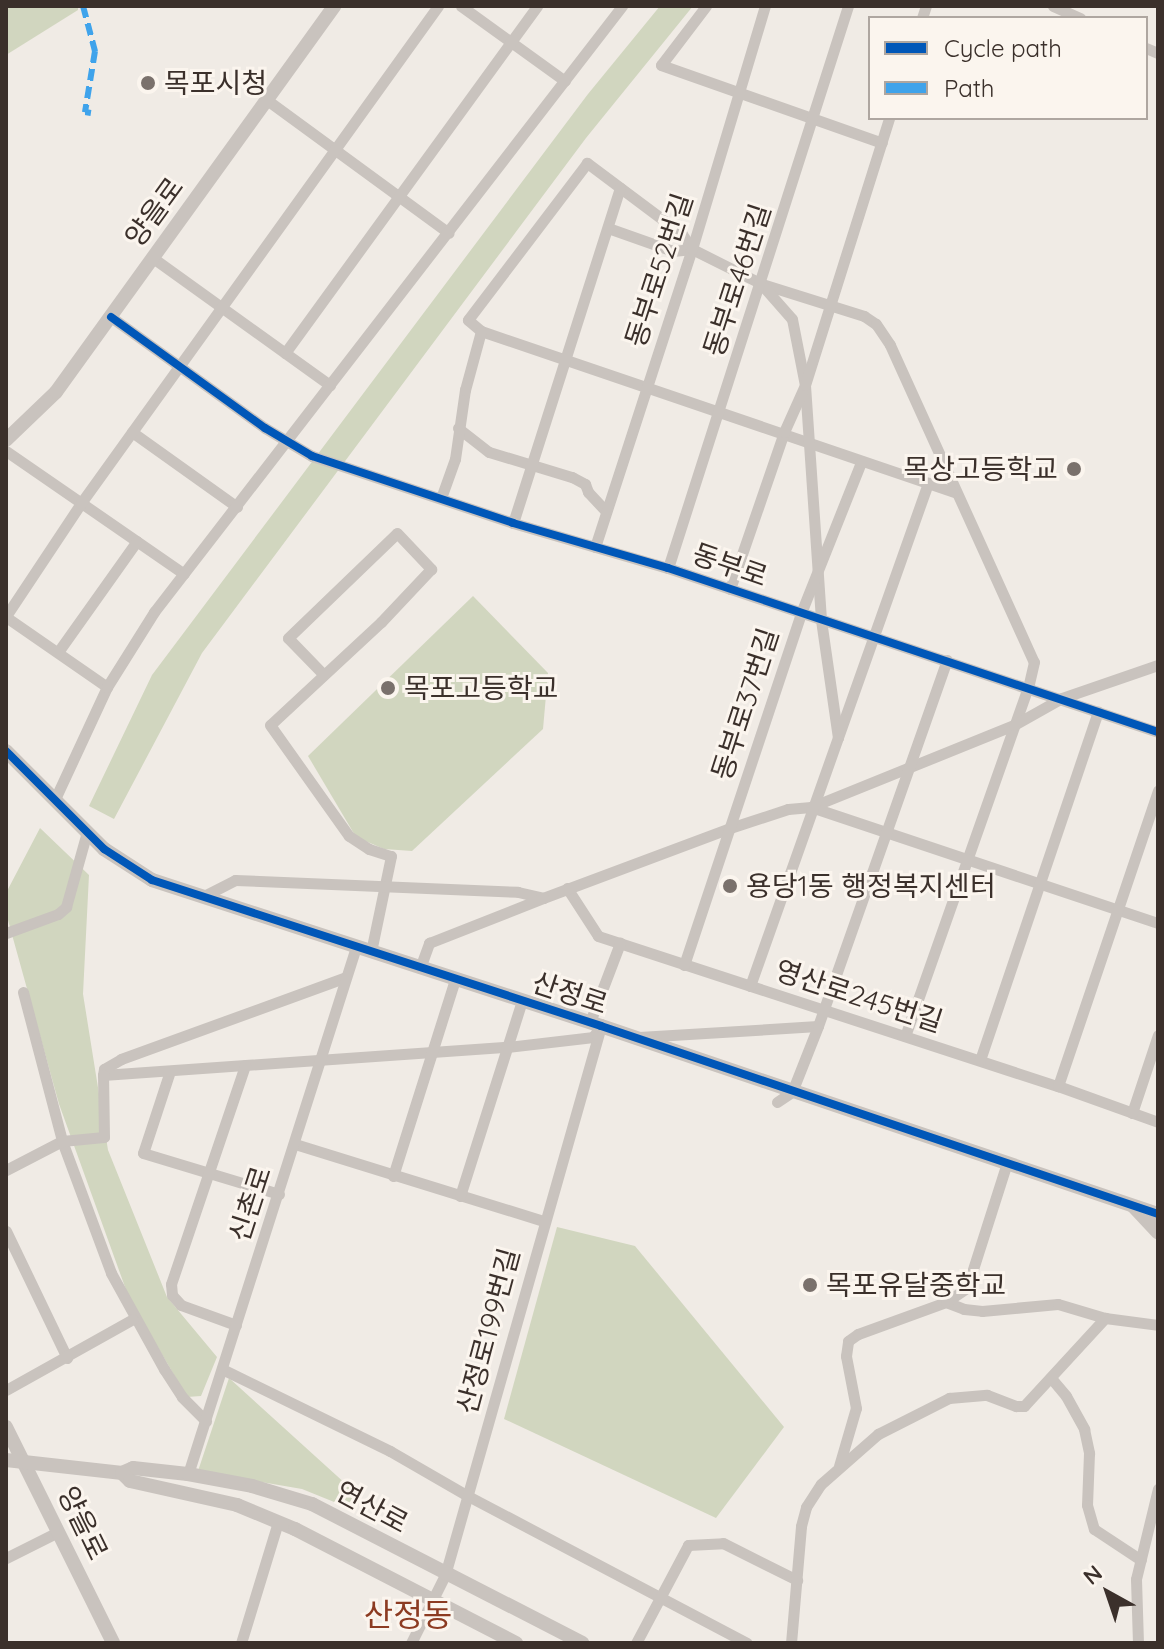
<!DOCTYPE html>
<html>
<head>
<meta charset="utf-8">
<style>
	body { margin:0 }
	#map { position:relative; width:1164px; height:1649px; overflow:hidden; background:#f0ebe5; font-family:Quicksand,"Noto Sans KR",sans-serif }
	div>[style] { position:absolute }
	.green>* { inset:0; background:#d1d6bf }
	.minor>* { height:11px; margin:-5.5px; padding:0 5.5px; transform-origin:5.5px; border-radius:5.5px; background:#c9c3be }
	.tertiary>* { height:14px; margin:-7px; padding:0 7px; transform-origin:7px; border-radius:7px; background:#c9c3be }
	.quiet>* { height:6px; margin-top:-3px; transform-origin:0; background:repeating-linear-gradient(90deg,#3fa3eb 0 12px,transparent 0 18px) }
	.cycleway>* { height:8px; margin:-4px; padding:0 4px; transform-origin:4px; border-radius:4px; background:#0057b8 }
	.dots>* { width:22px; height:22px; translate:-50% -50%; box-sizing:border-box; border:4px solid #fbf5ee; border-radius:50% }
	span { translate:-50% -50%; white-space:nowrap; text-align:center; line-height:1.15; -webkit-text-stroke:6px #fbf5ee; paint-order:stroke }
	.poi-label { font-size:28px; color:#3b302b }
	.left { translate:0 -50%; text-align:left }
	.right { translate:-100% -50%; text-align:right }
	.street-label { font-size:28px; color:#3b302b }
	.quarter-label { font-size:32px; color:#8c3b22 }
	.frame { position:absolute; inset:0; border:8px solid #3b302b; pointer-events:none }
	.legend { position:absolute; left:868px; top:16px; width:280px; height:104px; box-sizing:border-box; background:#fbf5ee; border:2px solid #aea6a0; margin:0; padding:10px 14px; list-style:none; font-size:24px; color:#3b302b }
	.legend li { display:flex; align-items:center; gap:16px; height:40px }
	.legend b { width:40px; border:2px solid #aea6a0 }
	.north { position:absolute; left:1068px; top:1553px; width:80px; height:80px; -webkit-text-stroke:6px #fbf5ee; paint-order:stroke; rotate:320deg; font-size:22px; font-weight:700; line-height:32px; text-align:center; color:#3b302b }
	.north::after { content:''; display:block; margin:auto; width:28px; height:36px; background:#3b302b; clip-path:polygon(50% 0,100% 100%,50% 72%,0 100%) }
</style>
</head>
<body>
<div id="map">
	<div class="green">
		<div style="clip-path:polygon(6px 6px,78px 6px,78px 10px,6px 55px)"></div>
		<div style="clip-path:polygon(660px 6px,693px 6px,586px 138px,202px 653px,114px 819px,89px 806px,152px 675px,588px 94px)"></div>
		<div style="clip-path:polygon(473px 596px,548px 673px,543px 729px,412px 851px,384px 849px,356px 837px,308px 756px)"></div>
		<div style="clip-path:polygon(40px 828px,89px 875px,83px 994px,108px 1150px,167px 1297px,217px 1357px,201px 1396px,187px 1397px,129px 1298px,59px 1104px,6px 913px,6px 893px)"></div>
		<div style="clip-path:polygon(557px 1227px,635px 1246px,784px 1427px,716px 1518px,504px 1419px)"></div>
		<div style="clip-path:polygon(229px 1378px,358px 1495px,349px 1508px,302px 1489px,198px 1471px)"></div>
	</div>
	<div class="minor">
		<div style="left:461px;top:6px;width:128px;rotate:35.8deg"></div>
		<div style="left:706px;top:6px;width:74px;rotate:127.3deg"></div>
		<div style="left:661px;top:65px;width:234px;rotate:19.4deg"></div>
		<div style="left:1053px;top:6px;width:30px;rotate:24deg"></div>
		<div style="left:922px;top:18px;width:13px;rotate:-72deg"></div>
		<div style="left:1146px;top:48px;width:13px;rotate:23deg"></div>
		<div style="left:267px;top:100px;width:225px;rotate:36.2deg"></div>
		<div style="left:608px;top:228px;width:69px;rotate:19.5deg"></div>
		<div style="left:673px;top:251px;width:19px;rotate:-6deg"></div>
		<div style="left:692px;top:249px;width:78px;rotate:26.6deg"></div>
		<div style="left:762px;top:284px;width:107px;rotate:17.4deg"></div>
		<div style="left:864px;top:316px;width:14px;rotate:34deg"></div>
		<div style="left:876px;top:324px;width:25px;rotate:56deg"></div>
		<div style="left:890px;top:345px;width:348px;rotate:65.6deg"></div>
		<div style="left:1034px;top:662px;width:26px;rotate:103deg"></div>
		<div style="left:1028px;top:687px;width:370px;rotate:109.4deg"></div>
		<div style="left:692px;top:249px;width:18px;rotate:-124deg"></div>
		<div style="left:682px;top:234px;width:119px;rotate:-143.2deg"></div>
		<div style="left:587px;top:163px;width:197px;rotate:127.2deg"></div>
		<div style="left:468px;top:320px;width:17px;rotate:40deg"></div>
		<div style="left:481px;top:331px;width:500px;rotate:18.8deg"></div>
		<div style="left:153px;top:258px;width:218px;rotate:35.7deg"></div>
		<div style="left:762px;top:285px;width:45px;rotate:48.6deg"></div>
		<div style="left:792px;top:319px;width:67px;rotate:78.9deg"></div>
		<div style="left:805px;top:385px;width:236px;rotate:86.1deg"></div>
		<div style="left:821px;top:620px;width:119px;rotate:81.8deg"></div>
		<div style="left:111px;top:317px;width:190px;rotate:35.8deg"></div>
		<div style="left:265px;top:428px;width:55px;rotate:30.8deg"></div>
		<div style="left:312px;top:456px;width:212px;rotate:18.4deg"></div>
		<div style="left:513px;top:523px;width:161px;rotate:16.2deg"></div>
		<div style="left:668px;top:568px;width:517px;rotate:18.51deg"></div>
		<div style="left:285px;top:353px;width:429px;rotate:-54deg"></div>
		<div style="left:458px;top:428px;width:39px;rotate:38deg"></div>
		<div style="left:489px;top:452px;width:87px;rotate:16.8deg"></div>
		<div style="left:572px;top:477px;width:15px;rotate:28deg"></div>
		<div style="left:585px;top:484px;width:9px;rotate:69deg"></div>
		<div style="left:588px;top:492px;width:26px;rotate:47deg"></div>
		<div style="left:132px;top:432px;width:129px;rotate:35.5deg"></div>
		<div style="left:6px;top:451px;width:216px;rotate:34.6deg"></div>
		<div style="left:441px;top:498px;width:41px;rotate:-70.3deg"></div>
		<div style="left:455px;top:459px;width:70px;rotate:-81.8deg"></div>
		<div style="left:465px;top:390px;width:61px;rotate:-74.8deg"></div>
		<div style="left:513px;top:523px;width:352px;rotate:-72.3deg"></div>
		<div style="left:595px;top:547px;width:313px;rotate:-72deg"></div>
		<div style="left:692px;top:249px;width:254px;rotate:-73.3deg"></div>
		<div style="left:668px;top:568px;width:590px;rotate:-72.24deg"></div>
		<div style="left:730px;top:589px;width:166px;rotate:-71deg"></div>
		<div style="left:784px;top:432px;width:51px;rotate:-65.9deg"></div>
		<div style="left:805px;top:385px;width:280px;rotate:-72.5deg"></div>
		<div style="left:6px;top:616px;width:136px;rotate:-56.4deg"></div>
		<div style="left:81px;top:503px;width:612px;rotate:-54.31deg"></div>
		<div style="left:6px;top:617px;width:123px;rotate:34.7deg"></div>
		<div style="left:58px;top:652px;width:136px;rotate:-54.6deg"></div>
		<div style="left:323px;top:674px;width:50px;rotate:-134.2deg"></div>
		<div style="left:288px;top:638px;width:151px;rotate:-43.9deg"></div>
		<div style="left:397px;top:533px;width:50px;rotate:46.6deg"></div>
		<div style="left:431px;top:569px;width:73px;rotate:133.3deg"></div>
		<div style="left:381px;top:622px;width:151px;rotate:137.1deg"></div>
		<div style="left:270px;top:725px;width:136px;rotate:54.6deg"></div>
		<div style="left:349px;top:836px;width:24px;rotate:33deg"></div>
		<div style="left:369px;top:849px;width:23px;rotate:18deg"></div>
		<div style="left:391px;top:856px;width:98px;rotate:101.8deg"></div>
		<div style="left:55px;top:799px;width:123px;rotate:-65.1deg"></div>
		<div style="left:107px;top:687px;width:89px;rotate:-57.9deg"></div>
		<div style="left:154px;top:612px;width:766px;rotate:-52.32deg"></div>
		<div style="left:811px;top:807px;width:366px;rotate:18.5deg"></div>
		<div style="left:567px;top:888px;width:57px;rotate:57.1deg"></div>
		<div style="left:598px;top:936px;width:484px;rotate:18.1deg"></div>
		<div style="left:1058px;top:1086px;width:106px;rotate:19.8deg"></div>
		<div style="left:202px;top:897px;width:37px;rotate:-27deg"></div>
		<div style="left:235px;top:880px;width:283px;rotate:2.4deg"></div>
		<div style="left:518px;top:892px;width:26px;rotate:13deg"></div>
		<div style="left:543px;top:898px;width:200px;rotate:-20.5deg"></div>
		<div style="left:730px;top:828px;width:61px;rotate:-18.1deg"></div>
		<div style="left:788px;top:809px;width:23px;rotate:-5deg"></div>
		<div style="left:811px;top:807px;width:219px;rotate:-22deg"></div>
		<div style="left:1014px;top:725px;width:55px;rotate:-29.4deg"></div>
		<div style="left:1062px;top:698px;width:102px;rotate:-19deg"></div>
		<div style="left:6px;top:933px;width:55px;rotate:-20.1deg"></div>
		<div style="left:58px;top:914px;width:11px;rotate:-41deg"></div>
		<div style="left:66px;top:907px;width:78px;rotate:-74.4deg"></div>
		<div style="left:684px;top:965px;width:371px;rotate:-71.6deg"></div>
		<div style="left:801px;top:613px;width:162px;rotate:-68.3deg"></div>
		<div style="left:420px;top:968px;width:27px;rotate:-70deg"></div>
		<div style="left:429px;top:943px;width:123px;rotate:-21.5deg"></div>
		<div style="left:750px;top:986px;width:534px;rotate:-70.51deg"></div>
		<div style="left:23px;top:992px;width:154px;rotate:75.3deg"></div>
		<div style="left:62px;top:1141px;width:141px;rotate:69.6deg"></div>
		<div style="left:111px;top:1273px;width:110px;rotate:61.1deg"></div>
		<div style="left:164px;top:1369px;width:33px;rotate:57deg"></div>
		<div style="left:182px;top:1397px;width:34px;rotate:45deg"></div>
		<div style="left:590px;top:1022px;width:85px;rotate:-69.2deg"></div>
		<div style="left:639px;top:1037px;width:179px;rotate:-3.5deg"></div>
		<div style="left:980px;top:1060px;width:368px;rotate:-71.3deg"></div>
		<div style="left:170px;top:1071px;width:86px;rotate:108.2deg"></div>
		<div style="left:143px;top:1153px;width:142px;rotate:16.8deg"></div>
		<div style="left:103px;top:1075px;width:405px;rotate:-4deg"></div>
		<div style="left:507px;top:1047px;width:87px;rotate:-6.6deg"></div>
		<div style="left:593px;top:1037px;width:9px;rotate:-54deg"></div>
		<div style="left:103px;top:1075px;width:6px;rotate:-81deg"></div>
		<div style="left:104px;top:1069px;width:20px;rotate:-30deg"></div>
		<div style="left:121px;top:1059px;width:239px;rotate:-20deg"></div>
		<div style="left:1058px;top:1086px;width:312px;rotate:-71.3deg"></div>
		<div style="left:777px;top:1102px;width:18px;rotate:-34deg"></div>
		<div style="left:792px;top:1092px;width:71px;rotate:-68.5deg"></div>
		<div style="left:818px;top:1026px;width:388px;rotate:-70.6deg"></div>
		<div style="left:1132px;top:1113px;width:82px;rotate:-71.6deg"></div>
		<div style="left:295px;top:1144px;width:260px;rotate:17.2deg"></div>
		<div style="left:6px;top:1170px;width:63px;rotate:-27.4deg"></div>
		<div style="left:62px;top:1141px;width:42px;rotate:-5.4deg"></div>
		<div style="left:104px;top:1137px;width:62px;rotate:-90.9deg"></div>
		<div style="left:393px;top:1176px;width:207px;rotate:-72.5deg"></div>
		<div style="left:460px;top:1196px;width:205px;rotate:-72.4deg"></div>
		<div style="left:6px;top:1231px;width:141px;rotate:64.3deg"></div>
		<div style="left:946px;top:1302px;width:19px;rotate:21deg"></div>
		<div style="left:964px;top:1309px;width:18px;rotate:6deg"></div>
		<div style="left:982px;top:1311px;width:76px;rotate:-5.3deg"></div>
		<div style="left:1058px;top:1304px;width:49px;rotate:16.6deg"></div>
		<div style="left:1105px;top:1318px;width:53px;rotate:7.5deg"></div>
		<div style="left:236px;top:1325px;width:59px;rotate:-160deg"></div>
		<div style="left:181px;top:1305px;width:13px;rotate:-132deg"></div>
		<div style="left:172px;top:1295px;width:11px;rotate:-95deg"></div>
		<div style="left:171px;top:1284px;width:231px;rotate:-71.3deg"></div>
		<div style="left:222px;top:1369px;width:187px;rotate:26deg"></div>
		<div style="left:390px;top:1451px;width:90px;rotate:30deg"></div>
		<div style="left:468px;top:1496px;width:315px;rotate:27.8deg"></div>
		<div style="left:1051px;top:1378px;width:23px;rotate:50deg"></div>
		<div style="left:1066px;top:1396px;width:38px;rotate:61deg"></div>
		<div style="left:1084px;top:1429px;width:25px;rotate:78deg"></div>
		<div style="left:1089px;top:1453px;width:52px;rotate:92.2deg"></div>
		<div style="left:1087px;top:1505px;width:25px;rotate:74deg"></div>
		<div style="left:1094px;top:1529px;width:56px;rotate:33.4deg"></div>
		<div style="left:6px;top:1390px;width:145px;rotate:-29.2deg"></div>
		<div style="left:839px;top:1466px;width:60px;rotate:-73.7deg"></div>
		<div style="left:856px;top:1408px;width:53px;rotate:-100.9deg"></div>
		<div style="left:846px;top:1356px;width:15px;rotate:-82deg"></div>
		<div style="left:848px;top:1341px;width:12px;rotate:-35deg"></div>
		<div style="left:858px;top:1334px;width:94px;rotate:-20deg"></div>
		<div style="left:946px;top:1302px;width:25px;rotate:-34deg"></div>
		<div style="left:967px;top:1288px;width:131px;rotate:-72.3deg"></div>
		<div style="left:188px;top:1474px;width:553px;rotate:-72.32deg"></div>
		<div style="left:6px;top:1558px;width:58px;rotate:-26.6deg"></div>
		<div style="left:241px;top:1643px;width:127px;rotate:-73deg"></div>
		<div style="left:411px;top:1643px;width:76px;rotate:-63.4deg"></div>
		<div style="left:445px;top:1575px;width:571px;rotate:-74.14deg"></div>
		<div style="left:636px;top:1643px;width:111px;rotate:-62deg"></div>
		<div style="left:688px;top:1545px;width:35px;rotate:-3deg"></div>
		<div style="left:723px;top:1543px;width:83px;rotate:26.6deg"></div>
		<div style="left:791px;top:1643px;width:117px;rotate:-85.1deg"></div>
		<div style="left:801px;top:1526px;width:20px;rotate:-75deg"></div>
		<div style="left:806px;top:1507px;width:27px;rotate:-57deg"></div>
		<div style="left:821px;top:1484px;width:76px;rotate:-41.3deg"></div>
		<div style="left:878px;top:1434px;width:80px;rotate:-26.9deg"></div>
		<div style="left:949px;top:1398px;width:38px;rotate:-5deg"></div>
		<div style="left:987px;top:1395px;width:31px;rotate:21deg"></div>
		<div style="left:1016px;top:1406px;width:8px"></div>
		<div style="left:1024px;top:1406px;width:120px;rotate:-47.4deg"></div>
		<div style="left:1138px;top:1643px;width:64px;rotate:-91.8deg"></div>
		<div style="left:1136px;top:1579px;width:93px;rotate:-76.3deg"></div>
	</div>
	<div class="tertiary">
		<div style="left:6px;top:440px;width:69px;rotate:-43.8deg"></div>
		<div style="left:56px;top:392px;width:476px;rotate:-54.2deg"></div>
		<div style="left:6px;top:751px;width:139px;rotate:45deg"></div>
		<div style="left:104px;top:849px;width:57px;rotate:32.9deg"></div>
		<div style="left:152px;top:880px;width:472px;rotate:18deg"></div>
		<div style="left:601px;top:1026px;width:588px;rotate:18.65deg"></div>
		<div style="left:1134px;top:1207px;width:35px;rotate:47deg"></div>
		<div style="left:6px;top:1427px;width:241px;rotate:63.6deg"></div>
		<div style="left:6px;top:1460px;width:117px;rotate:6.4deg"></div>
		<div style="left:122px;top:1473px;width:12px;rotate:-24deg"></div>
		<div style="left:133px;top:1468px;width:55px;rotate:6.2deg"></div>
		<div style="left:188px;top:1474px;width:65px;rotate:10.6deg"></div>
		<div style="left:252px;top:1486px;width:63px;rotate:16.7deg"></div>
		<div style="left:312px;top:1504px;width:304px;rotate:27.2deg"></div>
		<div style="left:122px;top:1473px;width:11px;rotate:45deg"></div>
		<div style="left:130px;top:1481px;width:110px;rotate:12.6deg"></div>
		<div style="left:237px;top:1505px;width:63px;rotate:22.5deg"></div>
		<div style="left:295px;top:1529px;width:249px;rotate:27.3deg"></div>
	</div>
	<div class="quiet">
		<div style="left:83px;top:6px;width:47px;rotate:75.1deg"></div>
		<div style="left:95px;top:51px;width:62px;rotate:99.3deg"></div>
		<div style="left:85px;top:112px;width:6px;rotate:9deg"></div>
	</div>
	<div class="cycleway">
		<div style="left:111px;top:317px;width:190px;rotate:35.8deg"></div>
		<div style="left:265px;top:428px;width:55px;rotate:30.8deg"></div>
		<div style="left:312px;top:456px;width:212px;rotate:18.4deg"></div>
		<div style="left:513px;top:523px;width:161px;rotate:16.2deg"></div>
		<div style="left:668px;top:568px;width:517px;rotate:18.51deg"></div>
		<div style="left:6px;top:751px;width:139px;rotate:45deg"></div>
		<div style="left:104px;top:849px;width:57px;rotate:32.9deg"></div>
		<div style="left:152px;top:880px;width:472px;rotate:18deg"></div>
		<div style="left:601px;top:1026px;width:588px;rotate:18.65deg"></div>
	</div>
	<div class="dots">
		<div style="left:148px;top:83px;background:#7a716c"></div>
		<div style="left:1074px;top:469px;background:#7a716c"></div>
		<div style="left:388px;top:688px;background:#7a716c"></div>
		<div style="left:730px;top:886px;background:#7a716c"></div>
		<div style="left:810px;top:1285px;background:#7a716c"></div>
	</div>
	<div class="poi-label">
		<span class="left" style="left:164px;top:83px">목포시청</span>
		<span class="right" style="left:1058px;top:469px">목상고등학교</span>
		<span class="left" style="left:404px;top:688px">목포고등학교</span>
		<span class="left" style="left:746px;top:886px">용당1동 행정복지센터</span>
		<span class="left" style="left:826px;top:1285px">목포유달중학교</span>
	</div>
	<div class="street-label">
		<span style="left:154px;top:212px;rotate:-54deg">양을로</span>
		<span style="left:659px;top:270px;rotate:-72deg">동부로52번길</span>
		<span style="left:737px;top:280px;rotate:-72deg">동부로46번길</span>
		<span style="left:730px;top:565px;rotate:19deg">동부로</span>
		<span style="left:745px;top:704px;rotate:-72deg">동부로37번길</span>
		<span style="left:570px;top:993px;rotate:18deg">산정로</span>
		<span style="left:859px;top:996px;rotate:18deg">영산로245번길</span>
		<span style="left:250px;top:1204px;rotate:-72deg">신촌로</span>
		<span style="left:488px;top:1331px;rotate:-75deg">산정로199번길</span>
		<span style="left:372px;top:1507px;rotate:28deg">연산로</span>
		<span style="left:83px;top:1523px;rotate:64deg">양을로</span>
	</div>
	<div class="quarter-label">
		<span style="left:408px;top:1614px">산정동</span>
	</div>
	<div class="frame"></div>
	<ul class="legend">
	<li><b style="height:10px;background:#0057b8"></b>Cycle path</li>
	<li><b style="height:10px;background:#3fa3eb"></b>Path</li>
	</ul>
	<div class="north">N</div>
</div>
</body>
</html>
